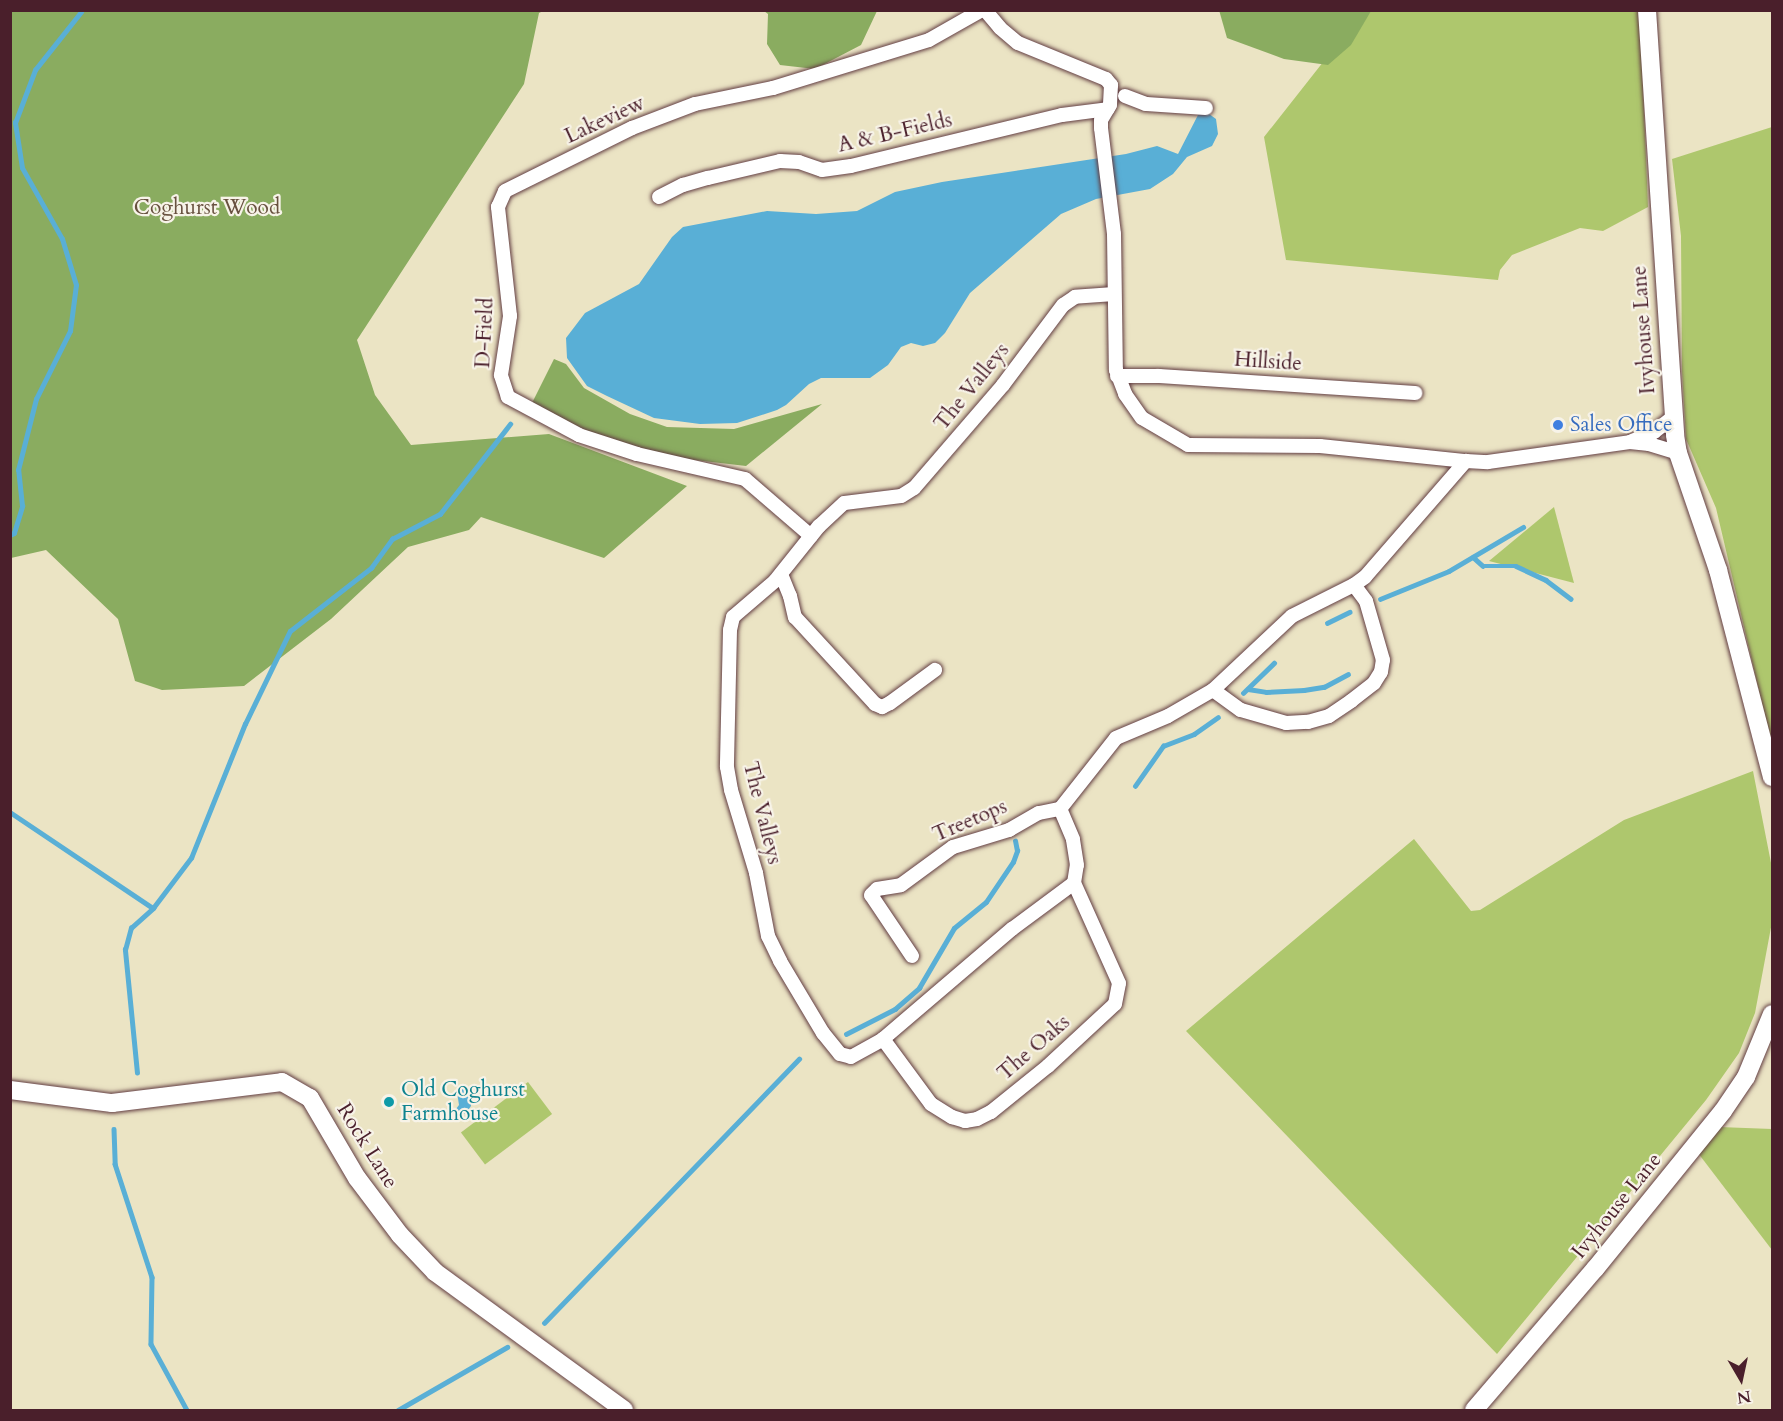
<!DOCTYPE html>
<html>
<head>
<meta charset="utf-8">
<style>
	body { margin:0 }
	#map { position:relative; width:1783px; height:1421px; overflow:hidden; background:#ebe4c4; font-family:Cardo,serif }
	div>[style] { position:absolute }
	.green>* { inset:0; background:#aec76d; transform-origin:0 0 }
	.forest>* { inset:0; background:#8aac60 }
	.water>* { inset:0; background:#59afd6 }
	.stream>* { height:4.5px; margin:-2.25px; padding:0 2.25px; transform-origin:2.25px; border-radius:2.25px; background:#59afd6 }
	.roads { filter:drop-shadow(0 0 2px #623d42) drop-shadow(0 0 2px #623d42) }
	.minor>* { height:14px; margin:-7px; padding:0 7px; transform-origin:7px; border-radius:7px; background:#fff }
	.tertiary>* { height:18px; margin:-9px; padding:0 9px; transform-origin:9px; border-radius:9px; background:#fff }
	.dots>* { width:16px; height:16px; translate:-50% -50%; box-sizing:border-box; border:3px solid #f7f3e8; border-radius:50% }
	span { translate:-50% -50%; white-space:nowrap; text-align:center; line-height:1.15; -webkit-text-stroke:4.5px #f7f3e8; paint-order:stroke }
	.street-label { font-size:21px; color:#4a1f2b }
	.park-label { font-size:21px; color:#68513f }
	.shop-label { font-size:21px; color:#366cbe }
	.left { translate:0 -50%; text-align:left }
	.culture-label { font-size:21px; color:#0d838f }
	.frame { position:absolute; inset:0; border:12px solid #4a1f2b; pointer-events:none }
	.north { position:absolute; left:1711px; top:1349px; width:60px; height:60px; -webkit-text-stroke:4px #f7f3e8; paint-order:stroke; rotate:171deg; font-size:16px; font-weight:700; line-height:24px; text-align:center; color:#4a1f2b }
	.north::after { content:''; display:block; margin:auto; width:21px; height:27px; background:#4a1f2b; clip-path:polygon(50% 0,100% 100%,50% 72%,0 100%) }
</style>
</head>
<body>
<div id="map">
	<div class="green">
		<div style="clip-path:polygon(1350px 11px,1640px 11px,1648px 207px,1603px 231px,1580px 228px,1512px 255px,1500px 270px,1498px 280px,1286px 260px,1264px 137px,1342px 38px)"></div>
		<div style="clip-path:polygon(1772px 127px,1772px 746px,1716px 508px,1686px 439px,1682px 371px,1681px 236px,1672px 159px)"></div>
		<div style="clip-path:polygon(1554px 507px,1574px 583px,1489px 561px)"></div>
		<div style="clip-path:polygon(1753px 771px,1772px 868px,1772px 922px,1755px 1013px,1739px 1053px,1706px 1100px,1497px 1354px,1186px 1031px,1414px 839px,1471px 911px,1480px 910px,1624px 820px)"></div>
		<div style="left:528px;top:1082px;width:40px;height:84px;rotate:53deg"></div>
		<div style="clip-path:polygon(1719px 1127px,1772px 1129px,1772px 1250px,1698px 1153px)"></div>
	</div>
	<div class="forest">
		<div style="clip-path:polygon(1219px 10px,1371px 10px,1371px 11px,1351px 45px,1328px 65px,1284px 59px,1227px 38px)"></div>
		<div style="clip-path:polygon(10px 11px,543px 11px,539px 13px,524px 84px,357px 340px,375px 395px,411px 445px,549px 434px,687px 486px,604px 558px,481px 517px,469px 530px,408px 547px,331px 619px,244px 686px,162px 690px,135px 681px,118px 619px,46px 550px,11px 558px)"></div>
		<div style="clip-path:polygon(764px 11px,877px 11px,861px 45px,815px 69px,780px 65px,767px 44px,768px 14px)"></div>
		<div style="clip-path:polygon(554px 359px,566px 364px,584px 388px,630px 414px,667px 427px,734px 429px,822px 404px,746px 466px,618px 451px,532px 403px)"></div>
	</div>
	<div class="water">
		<div style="clip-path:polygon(1205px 111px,1216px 119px,1218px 134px,1212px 146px,1187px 157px,1173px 174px,1150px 189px,1096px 199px,1061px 214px,970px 293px,945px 333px,935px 343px,923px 346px,911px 343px,901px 347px,888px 365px,870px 378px,821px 378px,809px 384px,786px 405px,777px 410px,737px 423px,700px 424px,654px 418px,607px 396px,587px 386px,567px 358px,566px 338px,585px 313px,639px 284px,672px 237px,683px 227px,767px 211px,816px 214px,857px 211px,895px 192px,942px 182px,1126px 154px,1157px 146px,1178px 154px,1198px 115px)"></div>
		<div style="clip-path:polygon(461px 1088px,470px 1091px,471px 1106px,466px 1113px,455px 1117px,453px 1113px,459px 1105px,457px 1092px)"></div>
	</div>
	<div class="stream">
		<div style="left:10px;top:535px;width:4px;rotate:-27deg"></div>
		<div style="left:14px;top:533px;width:28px;rotate:-73deg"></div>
		<div style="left:22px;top:506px;width:36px;rotate:-96deg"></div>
		<div style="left:18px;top:470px;width:73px;rotate:-75.8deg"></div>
		<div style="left:36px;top:399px;width:76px;rotate:-63.4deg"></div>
		<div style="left:70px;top:331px;width:46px;rotate:-82.6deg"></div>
		<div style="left:76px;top:285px;width:48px;rotate:-106.9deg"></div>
		<div style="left:62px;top:239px;width:81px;rotate:-119.4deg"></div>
		<div style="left:22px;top:168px;width:46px;rotate:-98.8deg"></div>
		<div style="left:15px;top:123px;width:57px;rotate:-69.3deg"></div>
		<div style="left:35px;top:70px;width:74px;rotate:-51.6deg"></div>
		<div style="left:1473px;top:557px;width:13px;rotate:42deg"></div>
		<div style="left:1483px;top:566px;width:33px"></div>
		<div style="left:1516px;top:566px;width:33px;rotate:25deg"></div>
		<div style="left:1546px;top:580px;width:31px;rotate:37deg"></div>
		<div style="left:1380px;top:599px;width:74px;rotate:-22.1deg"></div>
		<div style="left:1449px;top:571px;width:86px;rotate:-30.7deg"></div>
		<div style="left:1327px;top:623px;width:25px;rotate:-26deg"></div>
		<div style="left:1248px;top:689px;width:18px;rotate:9deg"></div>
		<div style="left:1266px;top:692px;width:38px;rotate:-3deg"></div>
		<div style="left:1304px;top:690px;width:20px;rotate:-9deg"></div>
		<div style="left:1324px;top:687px;width:27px;rotate:-28deg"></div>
		<div style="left:1243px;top:693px;width:43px;rotate:-44.1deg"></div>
		<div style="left:1135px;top:786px;width:49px;rotate:-55deg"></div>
		<div style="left:1163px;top:746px;width:33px;rotate:-21deg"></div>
		<div style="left:1194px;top:734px;width:29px;rotate:-35deg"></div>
		<div style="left:10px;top:812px;width:172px;rotate:33.9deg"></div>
		<div style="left:846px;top:1034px;width:55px;rotate:-27deg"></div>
		<div style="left:895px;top:1009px;width:32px;rotate:-41deg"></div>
		<div style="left:919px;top:988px;width:69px;rotate:-59.7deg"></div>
		<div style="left:954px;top:928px;width:41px;rotate:-39.1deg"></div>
		<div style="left:986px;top:902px;width:48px;rotate:-56deg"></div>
		<div style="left:1013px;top:862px;width:12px;rotate:-70deg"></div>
		<div style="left:1017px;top:851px;width:10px;rotate:-101deg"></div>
		<div style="left:137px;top:1073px;width:124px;rotate:-95.6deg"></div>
		<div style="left:125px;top:950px;width:23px;rotate:-75deg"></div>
		<div style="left:131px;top:928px;width:30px;rotate:-42deg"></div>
		<div style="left:153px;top:908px;width:63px;rotate:-52.8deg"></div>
		<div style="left:191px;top:858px;width:144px;rotate:-68.1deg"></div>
		<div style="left:245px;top:724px;width:103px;rotate:-64.2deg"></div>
		<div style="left:290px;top:631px;width:103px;rotate:-37.9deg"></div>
		<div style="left:371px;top:568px;width:36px;rotate:-54deg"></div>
		<div style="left:392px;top:539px;width:54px;rotate:-27.5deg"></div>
		<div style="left:440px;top:514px;width:114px;rotate:-52.1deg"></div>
		<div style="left:114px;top:1129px;width:35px;rotate:88deg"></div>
		<div style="left:115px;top:1164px;width:119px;rotate:71.9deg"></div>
		<div style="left:152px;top:1277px;width:67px;rotate:90.9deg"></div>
		<div style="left:151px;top:1344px;width:75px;rotate:61.4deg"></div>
		<div style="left:544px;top:1323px;width:367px;rotate:-46deg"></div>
		<div style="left:398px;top:1410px;width:126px;rotate:-30deg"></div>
	</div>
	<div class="roads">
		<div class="minor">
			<div style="left:985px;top:10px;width:23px;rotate:50deg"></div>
			<div style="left:1000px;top:28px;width:23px;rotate:40deg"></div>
			<div style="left:1018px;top:43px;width:95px;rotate:22.2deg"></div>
			<div style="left:1106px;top:79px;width:8px;rotate:50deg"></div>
			<div style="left:1111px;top:85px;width:20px;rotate:93deg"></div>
			<div style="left:1110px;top:105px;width:17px;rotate:121deg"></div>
			<div style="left:1101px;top:120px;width:8px;rotate:90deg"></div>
			<div style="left:1101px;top:128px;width:107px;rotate:83deg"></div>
			<div style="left:1114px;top:234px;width:136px;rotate:89.2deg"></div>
			<div style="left:1116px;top:370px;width:26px;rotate:69deg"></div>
			<div style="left:1125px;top:394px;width:29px;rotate:55deg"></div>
			<div style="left:1142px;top:418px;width:53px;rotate:30.4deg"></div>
			<div style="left:1188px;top:445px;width:132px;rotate:0.4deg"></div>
			<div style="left:1320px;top:446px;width:147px;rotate:5.9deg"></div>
			<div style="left:1125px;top:96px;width:22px;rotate:21deg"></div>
			<div style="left:1146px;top:104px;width:60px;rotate:3.8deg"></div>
			<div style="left:659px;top:197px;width:27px;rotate:-27deg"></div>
			<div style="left:683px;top:185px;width:26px;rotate:-16deg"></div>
			<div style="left:708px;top:178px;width:74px;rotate:-13.3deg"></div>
			<div style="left:780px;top:161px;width:19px;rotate:3deg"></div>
			<div style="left:799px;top:162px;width:24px;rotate:19deg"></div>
			<div style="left:822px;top:170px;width:29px;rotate:-8deg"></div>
			<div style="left:851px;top:166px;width:217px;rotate:-13.6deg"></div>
			<div style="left:1062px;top:115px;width:46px;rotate:-7.4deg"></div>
			<div style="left:1114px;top:294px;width:39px;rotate:176deg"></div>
			<div style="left:1075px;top:297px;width:14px;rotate:146deg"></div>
			<div style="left:1063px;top:305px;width:100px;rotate:126.9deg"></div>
			<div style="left:1003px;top:385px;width:136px;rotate:130.8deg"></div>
			<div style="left:914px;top:488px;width:15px;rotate:148deg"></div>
			<div style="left:901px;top:496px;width:57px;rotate:173deg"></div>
			<div style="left:844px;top:503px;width:34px;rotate:137deg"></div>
			<div style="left:819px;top:526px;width:70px;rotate:128.7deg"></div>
			<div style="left:775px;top:581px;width:55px;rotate:139.4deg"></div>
			<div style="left:733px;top:617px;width:13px;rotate:103deg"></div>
			<div style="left:730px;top:630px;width:137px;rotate:91.3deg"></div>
			<div style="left:727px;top:767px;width:23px;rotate:80deg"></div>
			<div style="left:731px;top:790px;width:87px;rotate:73.2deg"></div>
			<div style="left:756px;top:873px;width:64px;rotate:79.2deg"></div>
			<div style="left:768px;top:936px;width:28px;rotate:64deg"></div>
			<div style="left:780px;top:961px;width:84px;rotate:59.2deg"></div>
			<div style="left:823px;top:1033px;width:27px;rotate:51deg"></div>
			<div style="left:840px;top:1054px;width:11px;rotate:15deg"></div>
			<div style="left:851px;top:1057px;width:37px;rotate:-29deg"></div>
			<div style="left:883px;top:1039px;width:170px;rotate:-40.5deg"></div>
			<div style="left:1012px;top:929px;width:77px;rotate:-36.6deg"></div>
			<div style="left:1074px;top:883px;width:18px;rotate:-81deg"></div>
			<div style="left:1077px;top:865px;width:26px;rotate:-99deg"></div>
			<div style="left:1073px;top:839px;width:33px;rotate:-113deg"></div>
			<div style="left:1060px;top:809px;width:90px;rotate:-51.7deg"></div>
			<div style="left:1116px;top:738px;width:56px;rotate:-22.9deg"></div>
			<div style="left:1168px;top:716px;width:52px;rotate:-30deg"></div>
			<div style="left:1213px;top:690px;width:108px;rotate:-43.1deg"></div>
			<div style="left:1292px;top:616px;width:69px;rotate:-26.6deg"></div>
			<div style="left:1354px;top:585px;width:14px;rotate:-36deg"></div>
			<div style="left:1365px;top:577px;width:154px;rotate:-49deg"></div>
			<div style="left:1466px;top:461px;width:22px;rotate:3deg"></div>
			<div style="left:1488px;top:462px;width:143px;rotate:-8deg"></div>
			<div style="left:1630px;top:442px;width:19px;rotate:6deg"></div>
			<div style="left:1649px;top:444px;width:30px;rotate:17deg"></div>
			<div style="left:1117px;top:376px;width:42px"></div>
			<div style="left:1159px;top:376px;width:257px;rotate:3.8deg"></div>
			<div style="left:1632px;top:441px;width:24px;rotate:-22deg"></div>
			<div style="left:1654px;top:432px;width:23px;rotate:-38deg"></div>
			<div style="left:811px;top:536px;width:87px;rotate:-139.2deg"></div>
			<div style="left:745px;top:479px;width:111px;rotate:-167deg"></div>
			<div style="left:637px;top:454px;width:61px;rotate:-161.9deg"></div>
			<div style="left:579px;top:435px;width:81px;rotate:-151.8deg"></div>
			<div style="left:508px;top:397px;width:23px;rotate:-108deg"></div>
			<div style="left:501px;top:375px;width:60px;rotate:-81.3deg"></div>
			<div style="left:510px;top:316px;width:110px;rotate:-96.3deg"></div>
			<div style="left:498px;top:207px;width:17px;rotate:-66deg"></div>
			<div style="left:505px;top:191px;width:142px;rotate:-26.4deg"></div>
			<div style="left:632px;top:128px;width:67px;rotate:-20.9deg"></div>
			<div style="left:695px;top:104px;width:80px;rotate:-11.6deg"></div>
			<div style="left:773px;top:88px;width:163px;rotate:-17.1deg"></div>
			<div style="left:929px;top:40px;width:61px;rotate:-29.5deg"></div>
			<div style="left:781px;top:574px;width:24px;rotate:68deg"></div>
			<div style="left:790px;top:596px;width:22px;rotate:77deg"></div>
			<div style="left:795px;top:617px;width:118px;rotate:47.4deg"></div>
			<div style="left:875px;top:704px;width:8px;rotate:23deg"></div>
			<div style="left:882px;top:707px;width:9px;rotate:-27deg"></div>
			<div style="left:890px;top:703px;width:56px;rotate:-36.3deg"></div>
			<div style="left:1213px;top:690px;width:34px;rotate:36deg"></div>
			<div style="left:1241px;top:710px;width:47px;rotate:16.1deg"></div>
			<div style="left:1286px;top:723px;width:22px;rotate:-3deg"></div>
			<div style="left:1308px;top:722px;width:22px;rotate:-16deg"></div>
			<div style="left:1329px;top:716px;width:27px;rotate:-34deg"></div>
			<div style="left:1351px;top:701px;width:29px;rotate:-38deg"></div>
			<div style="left:1374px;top:683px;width:13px;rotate:-58deg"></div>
			<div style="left:1381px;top:672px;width:12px;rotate:-81deg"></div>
			<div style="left:1383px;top:660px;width:61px;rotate:-106.1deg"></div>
			<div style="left:1366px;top:601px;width:20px;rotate:-127deg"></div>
			<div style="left:912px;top:956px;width:73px;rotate:-123.9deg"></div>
			<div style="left:871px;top:895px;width:8px;rotate:-45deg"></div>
			<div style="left:877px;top:889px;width:24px;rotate:-9deg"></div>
			<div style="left:901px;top:885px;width:64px;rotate:-36.2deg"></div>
			<div style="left:953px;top:847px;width:59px;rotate:-16.9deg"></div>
			<div style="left:1009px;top:830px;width:34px;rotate:-30deg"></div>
			<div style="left:1039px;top:813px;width:21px;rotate:-11deg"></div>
			<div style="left:883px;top:1039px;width:81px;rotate:53.6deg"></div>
			<div style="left:931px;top:1104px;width:25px;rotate:32deg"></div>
			<div style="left:952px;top:1117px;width:14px;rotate:17deg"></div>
			<div style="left:965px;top:1121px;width:12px;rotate:-9deg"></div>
			<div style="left:977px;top:1119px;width:16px;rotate:-27deg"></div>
			<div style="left:991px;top:1112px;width:73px;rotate:-38.9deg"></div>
			<div style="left:1048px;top:1066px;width:91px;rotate:-42.8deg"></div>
			<div style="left:1115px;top:1004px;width:21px;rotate:-79deg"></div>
			<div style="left:1119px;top:983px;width:110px;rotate:-114.2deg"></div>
		</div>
		<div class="tertiary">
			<div style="left:1647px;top:10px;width:426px;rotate:86.2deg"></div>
			<div style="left:1675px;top:435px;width:18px;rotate:81deg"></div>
			<div style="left:1678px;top:453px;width:124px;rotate:71.1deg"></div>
			<div style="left:1718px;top:570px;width:214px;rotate:75.4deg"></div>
			<div style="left:10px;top:1090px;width:103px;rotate:7.3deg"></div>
			<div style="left:112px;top:1103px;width:171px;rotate:-7deg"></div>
			<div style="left:282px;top:1082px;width:32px;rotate:30deg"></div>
			<div style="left:310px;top:1098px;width:93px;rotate:59.6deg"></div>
			<div style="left:357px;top:1178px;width:71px;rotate:53deg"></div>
			<div style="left:400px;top:1235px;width:51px;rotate:46.6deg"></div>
			<div style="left:435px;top:1272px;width:234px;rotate:36.1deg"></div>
			<div style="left:1474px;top:1410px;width:186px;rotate:-49.4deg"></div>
			<div style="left:1595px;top:1269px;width:203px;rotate:-51deg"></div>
			<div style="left:1723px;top:1111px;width:41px;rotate:-55.9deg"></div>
			<div style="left:1746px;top:1077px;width:68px;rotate:-67.6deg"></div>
		</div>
	</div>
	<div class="dots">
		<div style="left:1558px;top:425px;background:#3f7fe0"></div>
		<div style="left:389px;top:1102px;background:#0f9aa8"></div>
	</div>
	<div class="street-label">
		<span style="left:605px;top:120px;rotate:-25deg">Lakeview</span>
		<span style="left:895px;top:133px;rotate:-13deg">A &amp; B-Fields</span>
		<span style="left:1644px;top:330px;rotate:-94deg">Ivyhouse Lane</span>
		<span style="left:485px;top:333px;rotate:-87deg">D-Field</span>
		<span style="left:1268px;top:362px;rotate:4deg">Hillside</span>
		<span style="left:972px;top:387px;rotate:-51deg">The Valleys</span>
		<span style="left:762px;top:813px;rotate:76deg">The Valleys</span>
		<span style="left:970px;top:821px;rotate:-23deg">Treetops</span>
		<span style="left:1034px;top:1048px;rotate:-41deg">The Oaks</span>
		<span style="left:367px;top:1146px;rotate:58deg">Rock Lane</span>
		<span style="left:1617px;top:1206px;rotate:-51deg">Ivyhouse Lane</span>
	</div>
	<div class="park-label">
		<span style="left:207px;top:208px">Coghurst Wood</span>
	</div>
	<div class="shop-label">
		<span class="left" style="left:1570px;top:425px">Sales Office</span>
	</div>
	<div class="culture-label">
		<span class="left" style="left:401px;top:1102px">Old Coghurst<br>Farmhouse</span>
	</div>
	<div class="frame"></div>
	<div class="north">N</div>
</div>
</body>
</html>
